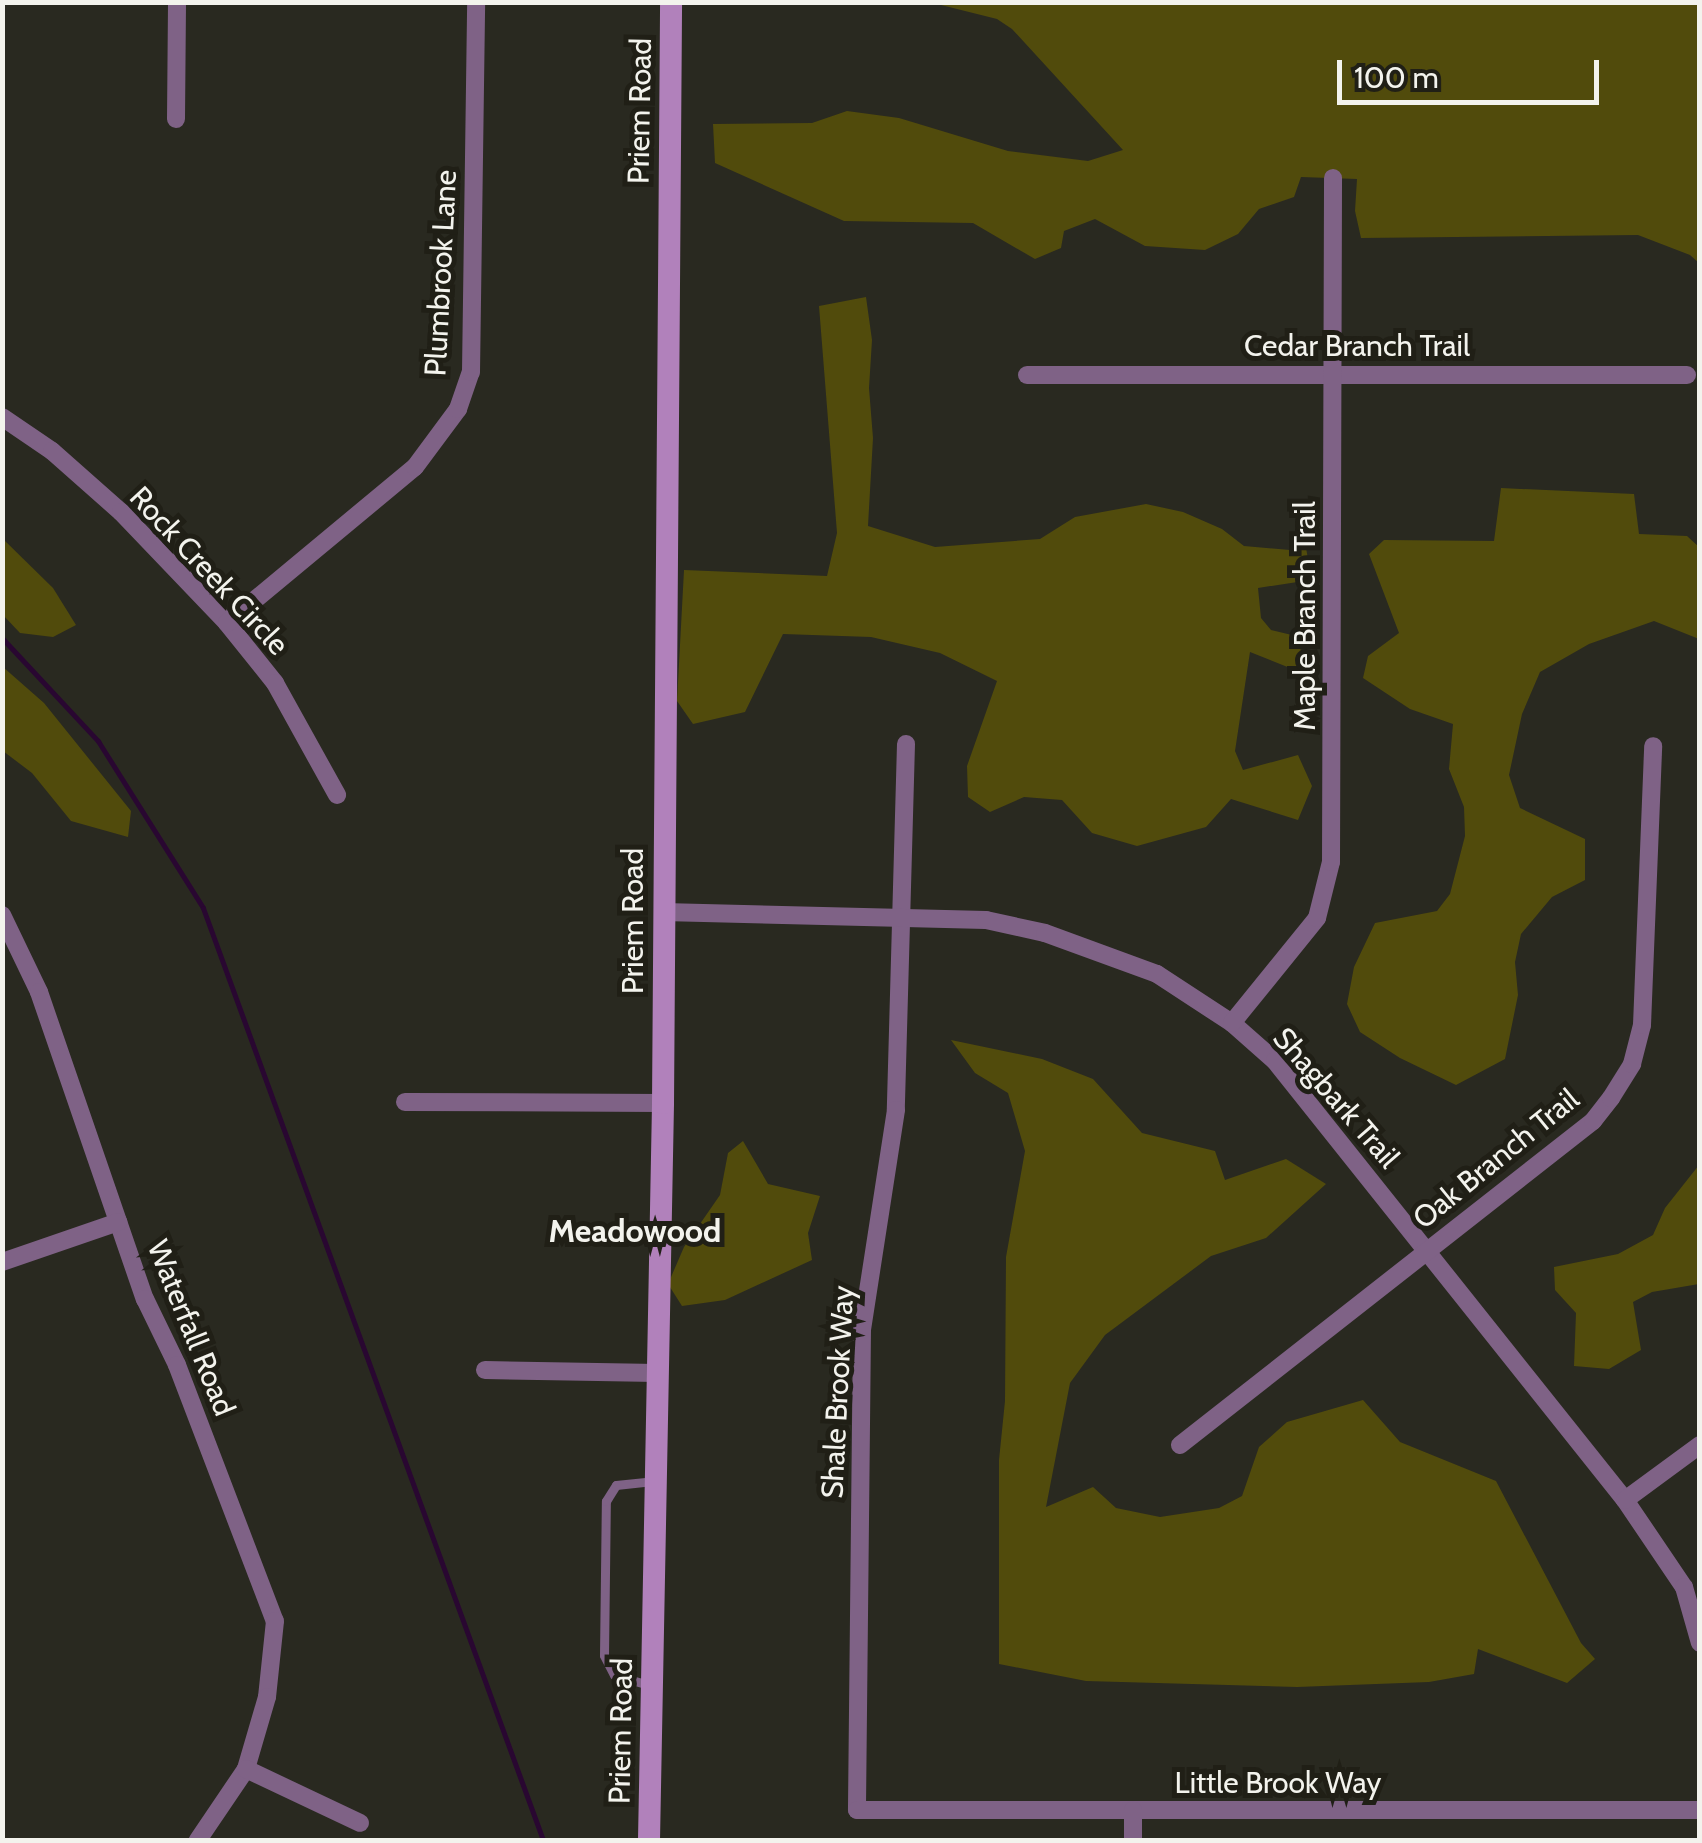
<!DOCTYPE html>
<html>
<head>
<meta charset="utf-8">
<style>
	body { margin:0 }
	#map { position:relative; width:1702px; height:1843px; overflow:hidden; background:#292920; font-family:Cabin,sans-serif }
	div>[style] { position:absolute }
	.green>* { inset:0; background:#514b0c }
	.stream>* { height:5px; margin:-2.5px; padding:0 2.5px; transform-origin:2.5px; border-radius:2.5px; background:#290731 }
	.lane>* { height:9px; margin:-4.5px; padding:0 4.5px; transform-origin:4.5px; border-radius:4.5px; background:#7f6286 }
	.street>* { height:18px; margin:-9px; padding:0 9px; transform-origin:9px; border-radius:9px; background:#7f6286 }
	.secondary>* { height:22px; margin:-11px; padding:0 11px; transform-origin:11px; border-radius:11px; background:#b181bb }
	span { translate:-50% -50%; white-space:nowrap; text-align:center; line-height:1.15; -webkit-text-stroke:10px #201f16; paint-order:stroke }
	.street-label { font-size:30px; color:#f3f3ed }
	.neighbourhood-label { font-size:32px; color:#f3f3ed; font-weight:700 }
	.frame { position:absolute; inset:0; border:5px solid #f3f3ed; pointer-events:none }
	.scale { position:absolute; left:1337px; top:60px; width:262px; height:45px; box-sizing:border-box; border:5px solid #f3f3ed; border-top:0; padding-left:12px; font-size:30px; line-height:35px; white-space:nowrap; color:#f3f3ed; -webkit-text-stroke:8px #201f16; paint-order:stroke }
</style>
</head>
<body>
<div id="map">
	<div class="green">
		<div style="clip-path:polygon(933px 3px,1699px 3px,1699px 263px,1690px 255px,1638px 235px,1361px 238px,1355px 211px,1357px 179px,1301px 177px,1294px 197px,1259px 209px,1238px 234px,1205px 250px,1145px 246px,1095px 219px,1064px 231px,1061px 248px,1035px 259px,973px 223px,844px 221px,715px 163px,713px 124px,812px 123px,847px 111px,899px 118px,1008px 151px,1088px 161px,1123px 150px,1012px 29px,997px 19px)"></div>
		<div style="clip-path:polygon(866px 297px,872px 340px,869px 388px,873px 438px,868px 526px,935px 547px,1040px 539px,1075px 517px,1146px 504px,1183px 512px,1222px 529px,1244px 546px,1290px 550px,1305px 542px,1308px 559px,1304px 581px,1258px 588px,1261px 618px,1271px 630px,1296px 636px,1303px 657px,1295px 670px,1250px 652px,1235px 751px,1243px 770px,1298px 755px,1312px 786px,1298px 820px,1231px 799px,1206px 827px,1137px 846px,1092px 833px,1062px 800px,1024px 797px,990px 812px,968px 797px,967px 766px,997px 681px,940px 653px,871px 637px,783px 634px,745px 712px,693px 724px,677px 701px,684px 570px,827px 576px,837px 533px,819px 306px)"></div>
		<div style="clip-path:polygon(1501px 488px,1634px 494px,1639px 534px,1687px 536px,1699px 547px,1699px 639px,1654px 621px,1589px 644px,1540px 672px,1522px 714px,1509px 775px,1520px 808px,1585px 839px,1585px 880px,1552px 897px,1521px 934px,1515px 962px,1518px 995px,1505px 1059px,1456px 1085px,1400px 1058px,1360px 1032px,1347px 1004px,1354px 967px,1375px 923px,1437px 911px,1450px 894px,1465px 836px,1464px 807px,1449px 769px,1453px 724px,1410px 709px,1363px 678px,1368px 656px,1399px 633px,1369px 554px,1384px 540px,1494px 541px)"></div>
		<div style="clip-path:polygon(2px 538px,53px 588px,76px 625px,53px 637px,20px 633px,3px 615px)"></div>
		<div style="clip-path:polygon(3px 667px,44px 703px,131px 811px,128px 837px,71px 821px,32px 773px,3px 751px)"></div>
		<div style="clip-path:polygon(951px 1040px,1042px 1059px,1093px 1079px,1142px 1133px,1215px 1151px,1225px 1180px,1286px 1159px,1326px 1184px,1266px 1238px,1211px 1256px,1105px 1335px,1070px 1383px,1046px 1507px,1093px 1487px,1116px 1508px,1160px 1517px,1219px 1508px,1242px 1496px,1259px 1447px,1287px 1422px,1363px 1400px,1400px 1442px,1496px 1481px,1581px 1643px,1595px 1659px,1567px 1683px,1478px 1649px,1474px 1674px,1429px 1682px,1297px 1687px,1086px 1681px,999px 1664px,999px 1460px,1005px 1401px,1006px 1257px,1025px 1151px,1008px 1093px,975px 1073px)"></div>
		<div style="clip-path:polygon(743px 1141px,768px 1184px,820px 1196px,808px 1233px,812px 1260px,725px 1300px,682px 1306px,668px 1284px,684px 1247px,720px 1195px,728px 1153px)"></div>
		<div style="clip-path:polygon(1699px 1165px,1699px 1284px,1652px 1292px,1633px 1302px,1641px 1350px,1609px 1369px,1574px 1366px,1576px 1313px,1555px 1290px,1554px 1267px,1618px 1254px,1653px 1235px,1665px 1208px)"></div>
	</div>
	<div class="stream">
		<div style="left:2px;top:638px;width:141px;rotate:47deg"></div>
		<div style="left:98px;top:741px;width:197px;rotate:57.8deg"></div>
		<div style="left:203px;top:908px;width:992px;rotate:69.96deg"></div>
	</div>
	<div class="lane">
		<div style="left:649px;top:1685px;width:36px;rotate:-164deg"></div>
		<div style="left:614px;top:1675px;width:22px;rotate:-117deg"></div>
		<div style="left:604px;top:1655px;width:154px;rotate:-89.3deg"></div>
		<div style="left:606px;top:1501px;width:19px;rotate:-58deg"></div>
		<div style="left:616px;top:1485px;width:37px;rotate:-6deg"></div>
	</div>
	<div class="street">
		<div style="left:176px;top:119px;width:117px;rotate:-89.5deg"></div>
		<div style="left:1027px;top:375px;width:660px"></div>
		<div style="left:2px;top:417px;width:60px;rotate:34.2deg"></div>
		<div style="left:52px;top:451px;width:92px;rotate:41.5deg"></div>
		<div style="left:121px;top:512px;width:153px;rotate:46.3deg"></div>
		<div style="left:227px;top:623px;width:77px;rotate:51.3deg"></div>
		<div style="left:275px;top:683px;width:128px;rotate:61deg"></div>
		<div style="left:227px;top:623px;width:244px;rotate:-39.7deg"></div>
		<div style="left:415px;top:467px;width:72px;rotate:-53.4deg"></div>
		<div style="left:458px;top:409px;width:39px;rotate:-71deg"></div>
		<div style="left:471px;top:372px;width:370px;rotate:-89.2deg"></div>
		<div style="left:906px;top:744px;width:366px;rotate:91.6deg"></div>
		<div style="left:896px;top:1110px;width:222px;rotate:98.8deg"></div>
		<div style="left:862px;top:1329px;width:481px;rotate:90.6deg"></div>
		<div style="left:857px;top:1810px;width:843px"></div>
		<div style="left:663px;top:912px;width:323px;rotate:1.4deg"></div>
		<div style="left:986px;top:920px;width:60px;rotate:12.4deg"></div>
		<div style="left:1045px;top:933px;width:119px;rotate:20.1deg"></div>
		<div style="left:1157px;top:974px;width:90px;rotate:33.2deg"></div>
		<div style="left:1232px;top:1023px;width:57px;rotate:41.5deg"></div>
		<div style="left:1275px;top:1061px;width:561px;rotate:51.44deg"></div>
		<div style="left:1625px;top:1500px;width:105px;rotate:55.9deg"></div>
		<div style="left:1684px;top:1587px;width:58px;rotate:74.1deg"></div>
		<div style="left:2px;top:915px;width:85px;rotate:64.3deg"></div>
		<div style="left:39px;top:992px;width:325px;rotate:71deg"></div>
		<div style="left:145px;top:1299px;width:73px;rotate:64.1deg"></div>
		<div style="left:177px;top:1365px;width:274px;rotate:69.1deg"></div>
		<div style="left:275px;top:1621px;width:76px;rotate:96deg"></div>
		<div style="left:267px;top:1697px;width:75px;rotate:106.3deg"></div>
		<div style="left:246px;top:1769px;width:86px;rotate:124.1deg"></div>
		<div style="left:1232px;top:1023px;width:135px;rotate:-51deg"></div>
		<div style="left:1317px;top:918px;width:58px;rotate:-76deg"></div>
		<div style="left:1331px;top:862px;width:684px;rotate:-89.83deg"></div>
		<div style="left:405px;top:1102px;width:258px;rotate:0.2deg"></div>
		<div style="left:2px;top:1262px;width:123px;rotate:-19deg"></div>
		<div style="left:485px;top:1370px;width:172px;rotate:1deg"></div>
		<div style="left:1180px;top:1445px;width:525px;rotate:-38.11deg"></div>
		<div style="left:1593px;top:1121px;width:29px;rotate:-52deg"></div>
		<div style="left:1611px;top:1098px;width:40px;rotate:-58deg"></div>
		<div style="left:1632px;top:1064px;width:40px;rotate:-75.6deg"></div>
		<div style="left:1642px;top:1025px;width:279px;rotate:-87.7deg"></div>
		<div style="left:1625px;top:1500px;width:93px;rotate:-36.3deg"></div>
		<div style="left:246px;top:1769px;width:126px;rotate:25.3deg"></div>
		<div style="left:1133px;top:1840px;width:30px;rotate:-90deg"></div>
	</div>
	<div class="secondary">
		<div style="left:649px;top:1840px;width:737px;rotate:-88.91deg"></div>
		<div style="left:663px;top:1103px;width:1101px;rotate:-89.58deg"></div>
	</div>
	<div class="street-label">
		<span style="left:640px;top:111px;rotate:-89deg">Priem Road</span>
		<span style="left:441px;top:273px;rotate:-87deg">Plumbrook Lane</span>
		<span style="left:1357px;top:346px">Cedar Branch Trail</span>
		<span style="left:209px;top:571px;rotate:47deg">Rock Creek Circle</span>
		<span style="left:1305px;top:616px;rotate:-90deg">Maple Branch Trail</span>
		<span style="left:633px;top:921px;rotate:-90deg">Priem Road</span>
		<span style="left:1336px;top:1098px;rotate:49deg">Shagbark Trail</span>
		<span style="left:1496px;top:1159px;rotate:-39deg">Oak Branch Trail</span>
		<span style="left:191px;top:1328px;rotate:68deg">Waterfall Road</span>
		<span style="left:838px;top:1392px;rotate:-87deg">Shale Brook Way</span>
		<span style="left:621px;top:1731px;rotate:-89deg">Priem Road</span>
		<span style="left:1278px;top:1783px">Little Brook Way</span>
	</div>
	<div class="neighbourhood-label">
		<span style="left:635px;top:1231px">Meadowood</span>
	</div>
	<div class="frame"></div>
	<div class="scale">100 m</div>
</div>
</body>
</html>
